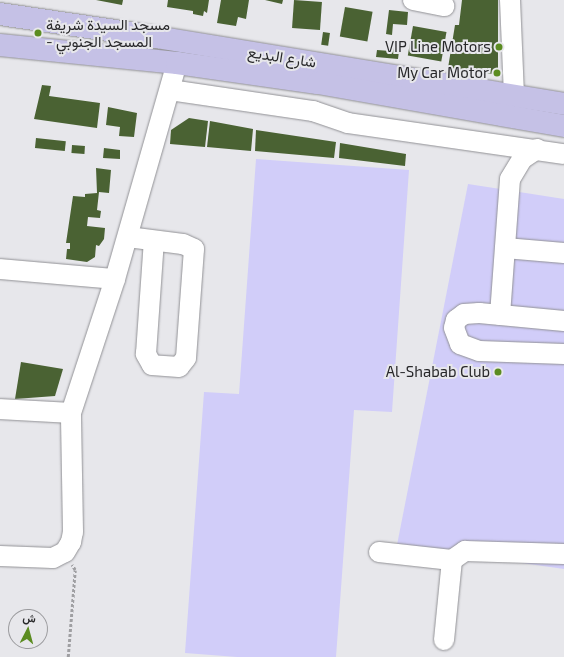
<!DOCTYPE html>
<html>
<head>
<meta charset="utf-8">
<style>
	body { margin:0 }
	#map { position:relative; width:564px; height:657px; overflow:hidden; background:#e7e7eb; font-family:"Exo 2",Vazirmatn,sans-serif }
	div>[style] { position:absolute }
	.green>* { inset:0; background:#d1cdf9 }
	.building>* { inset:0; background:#4a6233; transform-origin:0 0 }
	.path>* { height:2.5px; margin-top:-1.25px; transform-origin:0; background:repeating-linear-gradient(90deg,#9f9fa2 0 3px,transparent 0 5px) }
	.roads { filter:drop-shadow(0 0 1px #919195) drop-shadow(0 0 1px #919195) }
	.minor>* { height:20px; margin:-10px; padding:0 10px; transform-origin:10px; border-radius:10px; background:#fff }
	.major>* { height:22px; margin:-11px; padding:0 11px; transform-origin:11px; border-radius:11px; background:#c5c1e6 }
	.dots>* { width:11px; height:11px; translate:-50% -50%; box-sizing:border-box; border:2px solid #e7e7eb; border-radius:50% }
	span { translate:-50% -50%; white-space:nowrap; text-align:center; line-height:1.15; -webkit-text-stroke:4px #e7e7eb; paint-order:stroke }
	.poi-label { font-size:15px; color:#28282a }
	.left { translate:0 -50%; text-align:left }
	.right { translate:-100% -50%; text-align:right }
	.street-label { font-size:15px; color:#28282a }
	.north { position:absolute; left:8px; top:609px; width:40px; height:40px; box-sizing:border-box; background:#e7e7eb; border:1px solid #9b9b9e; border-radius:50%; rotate:6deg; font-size:11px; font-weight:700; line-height:16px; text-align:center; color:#28282a }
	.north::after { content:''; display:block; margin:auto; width:14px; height:18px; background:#5b8c21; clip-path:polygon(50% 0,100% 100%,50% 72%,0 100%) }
</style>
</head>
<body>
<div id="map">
	<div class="green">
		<div style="clip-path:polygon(256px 159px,409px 170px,392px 412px,354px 410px,336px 657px,237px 657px,185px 653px,204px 392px,239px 394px)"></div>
		<div style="clip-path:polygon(468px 184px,564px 199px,564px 569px,397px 545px)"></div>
	</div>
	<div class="building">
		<div style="clip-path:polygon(96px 0,123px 0,122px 5px)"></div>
		<div style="clip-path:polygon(168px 0,209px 0,207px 13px,204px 11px,203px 16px,193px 14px,193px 11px,167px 7px)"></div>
		<div style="clip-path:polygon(221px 0,249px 0,246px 19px,238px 17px,236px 26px,217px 23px)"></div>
		<div style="clip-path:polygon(265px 0,283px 0,282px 4px)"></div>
		<div style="left:294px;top:0;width:28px;height:28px;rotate:4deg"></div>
		<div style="clip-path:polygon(462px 0,498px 0,498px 70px,494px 74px,448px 68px,455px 25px,459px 25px)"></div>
		<div style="left:345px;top:7px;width:28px;height:30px;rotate:10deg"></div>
		<div style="clip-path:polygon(389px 10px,408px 12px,407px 25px,393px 24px,392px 35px,386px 34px)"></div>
		<div style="left:413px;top:26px;width:34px;height:30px;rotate:10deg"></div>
		<div style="left:323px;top:32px;width:7px;height:13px;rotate:8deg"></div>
		<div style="clip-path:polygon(391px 42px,400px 43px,398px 59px,376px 57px,377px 50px,390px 51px)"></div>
		<div style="clip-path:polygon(42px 85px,51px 86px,49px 96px,100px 103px,97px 128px,34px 119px)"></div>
		<div style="clip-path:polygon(108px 107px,137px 113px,134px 137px,119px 136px,120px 127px,106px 125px)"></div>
		<div style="clip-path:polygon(189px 118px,208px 121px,205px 147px,170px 144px,171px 130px)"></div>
		<div style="clip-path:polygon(210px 121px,253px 129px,251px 151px,207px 147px)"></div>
		<div style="clip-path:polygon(256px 130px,336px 142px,334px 158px,255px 151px)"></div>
		<div style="left:36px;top:138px;width:30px;height:10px;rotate:6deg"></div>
		<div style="clip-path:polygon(340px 143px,406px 154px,405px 166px,339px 158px)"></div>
		<div style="left:72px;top:145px;width:13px;height:8px;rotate:4deg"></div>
		<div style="clip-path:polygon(104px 148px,120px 150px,120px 159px,103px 158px)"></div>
		<div style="clip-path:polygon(96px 168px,111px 170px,109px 193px,99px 192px,97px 210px,101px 211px,100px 218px,88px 217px,87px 226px,105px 228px,104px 239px,99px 246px,96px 245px,95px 257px,87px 262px,66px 259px,67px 249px,70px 249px,70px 243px,66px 243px,73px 196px,85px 197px,85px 194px,97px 193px)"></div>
		<div style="clip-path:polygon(21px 362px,63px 369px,55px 396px,15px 399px)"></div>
	</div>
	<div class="path">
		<div style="left:68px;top:657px;width:87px;rotate:-85.4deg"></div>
		<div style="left:75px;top:570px;width:6px;rotate:-121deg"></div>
	</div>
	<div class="roads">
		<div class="minor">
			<div style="left:413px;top:0;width:32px;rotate:11deg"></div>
			<div style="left:510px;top:0;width:95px;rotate:87.6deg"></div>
			<div style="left:170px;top:90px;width:145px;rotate:8.4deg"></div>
			<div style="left:313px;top:111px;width:37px;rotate:19deg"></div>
			<div style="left:348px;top:123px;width:218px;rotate:8.2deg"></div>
			<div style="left:128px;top:237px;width:55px;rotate:7.3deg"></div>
			<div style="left:183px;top:244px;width:12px;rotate:24deg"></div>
			<div style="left:194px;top:249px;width:109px;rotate:94.2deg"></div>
			<div style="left:186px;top:358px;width:11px;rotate:128deg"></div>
			<div style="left:179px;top:367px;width:27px;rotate:-176deg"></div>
			<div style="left:152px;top:365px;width:13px;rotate:-119deg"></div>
			<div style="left:146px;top:354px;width:113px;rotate:-86deg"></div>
			<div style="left:505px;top:248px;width:59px;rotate:4.8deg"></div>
			<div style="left:0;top:269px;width:115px;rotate:5deg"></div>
			<div style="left:500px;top:315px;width:136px;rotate:-85.8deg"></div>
			<div style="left:510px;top:179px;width:23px;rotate:-59deg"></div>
			<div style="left:522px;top:159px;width:18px;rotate:-34deg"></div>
			<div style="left:564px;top:321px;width:85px;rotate:-174.6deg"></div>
			<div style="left:479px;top:313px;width:15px;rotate:176deg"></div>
			<div style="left:464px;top:314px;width:10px;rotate:143deg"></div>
			<div style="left:456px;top:320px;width:8px;rotate:104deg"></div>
			<div style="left:454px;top:328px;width:17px;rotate:69deg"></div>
			<div style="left:460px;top:344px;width:20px;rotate:20deg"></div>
			<div style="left:479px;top:351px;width:85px;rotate:2deg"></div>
			<div style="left:0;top:409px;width:71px;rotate:3.2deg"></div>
			<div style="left:379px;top:552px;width:73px;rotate:6.3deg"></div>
			<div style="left:452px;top:560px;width:16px;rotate:-35deg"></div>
			<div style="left:465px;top:551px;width:99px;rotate:1.7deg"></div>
			<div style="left:0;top:556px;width:53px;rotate:2.2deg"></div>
			<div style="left:53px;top:558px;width:13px;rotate:-27deg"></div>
			<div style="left:65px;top:552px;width:12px;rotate:-59deg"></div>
			<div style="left:71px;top:542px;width:10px;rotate:-79deg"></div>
			<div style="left:73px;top:532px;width:119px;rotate:-91deg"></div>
			<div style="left:71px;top:413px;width:141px;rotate:-71.8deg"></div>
			<div style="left:115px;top:279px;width:225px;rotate:-74deg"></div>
			<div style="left:444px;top:640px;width:80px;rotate:-84.3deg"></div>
		</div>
		<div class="major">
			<div style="left:0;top:14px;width:158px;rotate:8.4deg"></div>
			<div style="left:156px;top:37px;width:413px;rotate:9.3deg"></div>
			<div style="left:0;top:45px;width:178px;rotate:5.8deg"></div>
			<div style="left:177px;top:63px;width:142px;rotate:8.1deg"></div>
			<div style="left:318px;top:83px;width:250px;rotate:9.9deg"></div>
		</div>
	</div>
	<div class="dots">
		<div style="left:38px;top:33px;background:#5b8c21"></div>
		<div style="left:499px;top:47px;background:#5b8c21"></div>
		<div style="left:497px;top:73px;background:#5b8c21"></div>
		<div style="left:498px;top:372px;background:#5b8c21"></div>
	</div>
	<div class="poi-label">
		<span class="left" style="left:46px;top:33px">مسجد السيدة شريفة<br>- المسجد الجنوبي</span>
		<span class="right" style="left:491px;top:47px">VIP Line Motors</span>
		<span class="right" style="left:489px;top:73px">My Car Motor</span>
		<span class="right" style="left:490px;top:372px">Al-Shabab Club</span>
	</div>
	<div class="street-label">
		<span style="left:282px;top:57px;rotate:9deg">شارع البديع</span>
	</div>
	<div class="north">ش</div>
</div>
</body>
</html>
